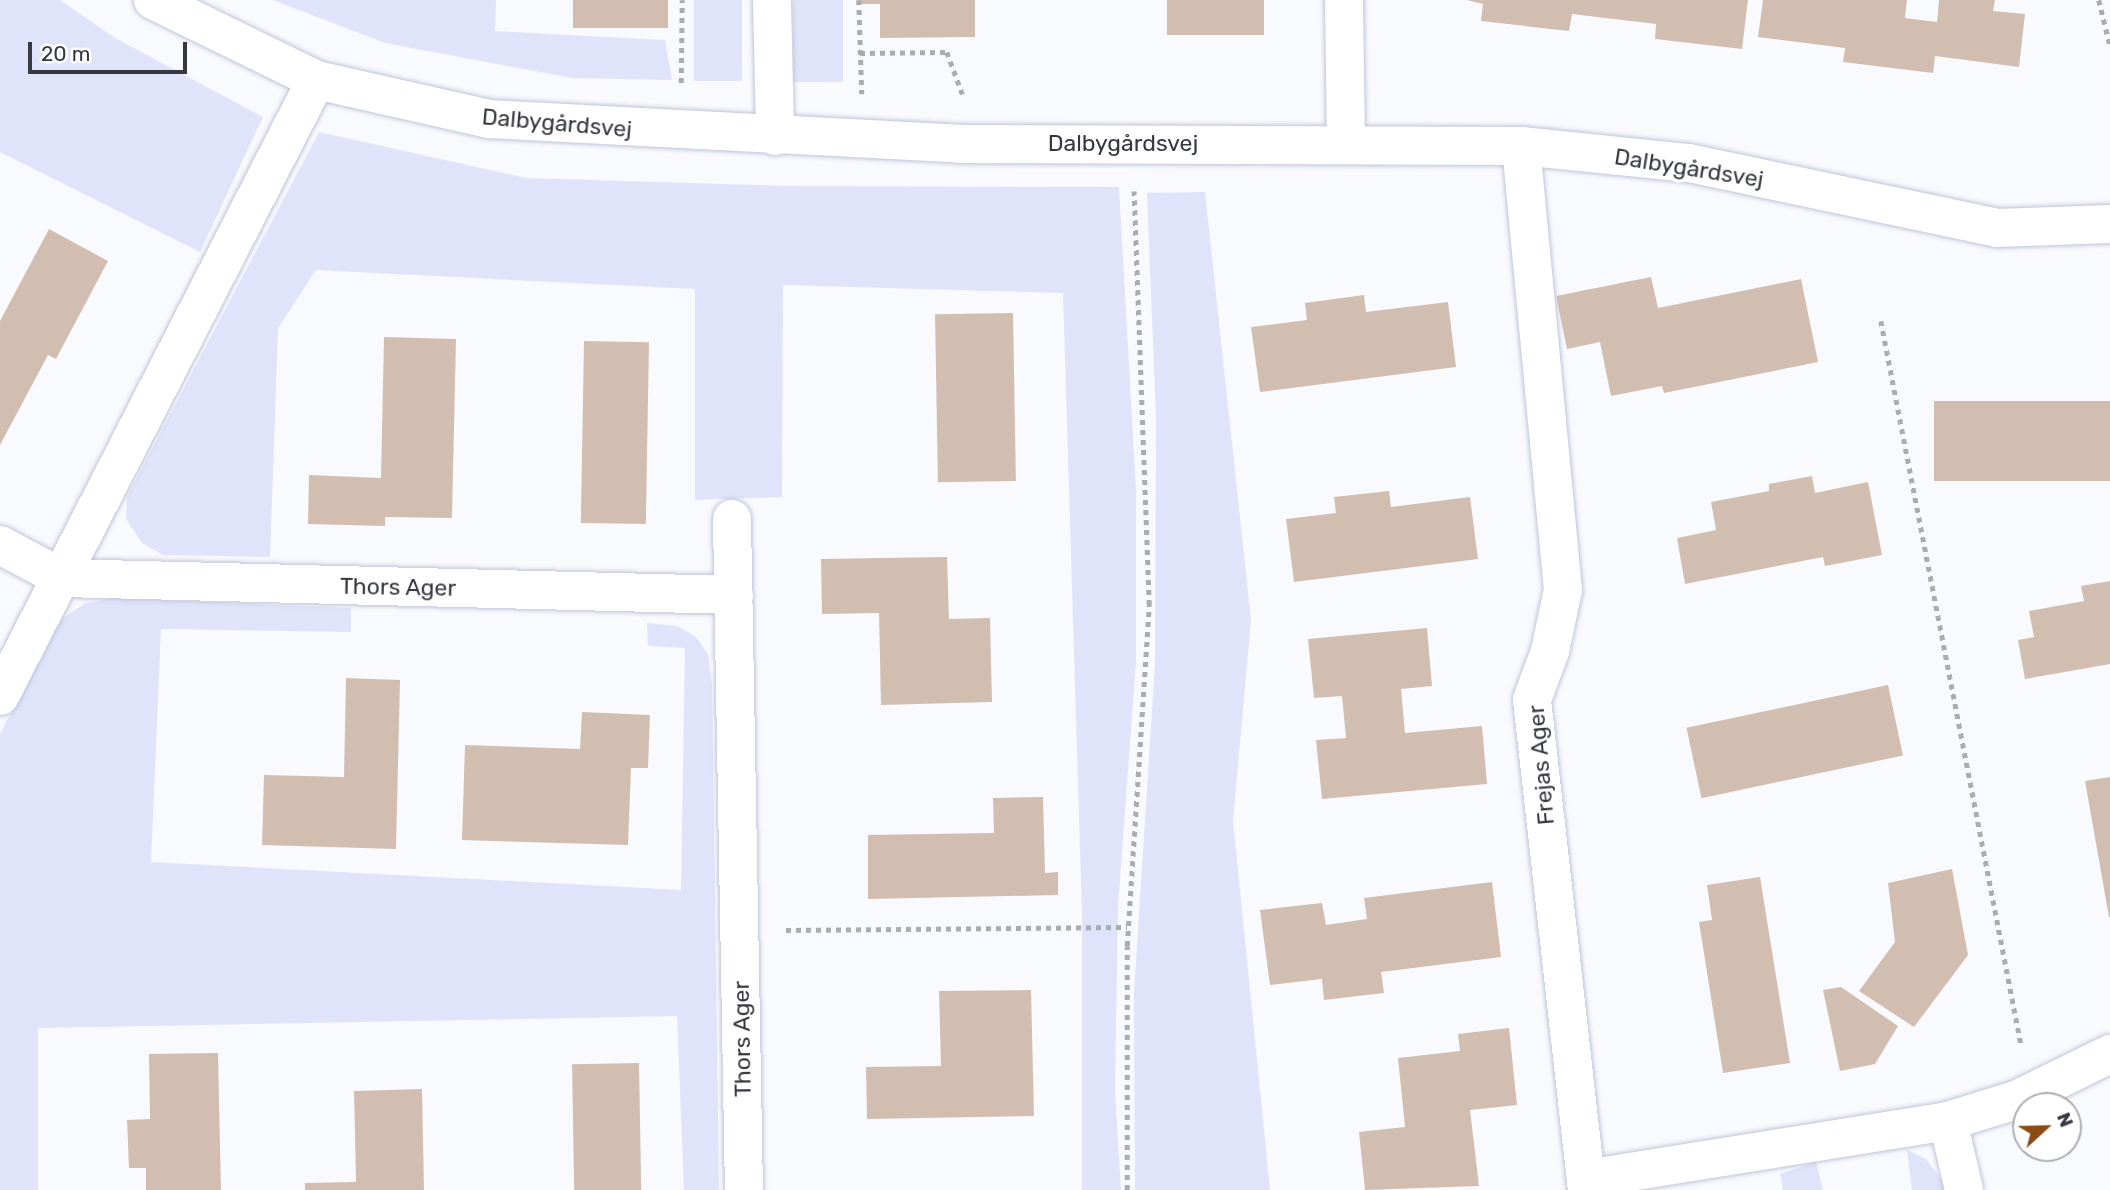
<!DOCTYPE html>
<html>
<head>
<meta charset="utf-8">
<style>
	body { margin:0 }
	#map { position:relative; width:2110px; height:1190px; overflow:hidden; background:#f9fafe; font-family:Rubik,sans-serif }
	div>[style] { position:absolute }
	.green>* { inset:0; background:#dfe4fa; transform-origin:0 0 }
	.building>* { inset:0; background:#d2beb1; transform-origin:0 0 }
	.path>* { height:4.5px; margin-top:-2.25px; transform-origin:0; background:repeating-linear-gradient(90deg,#aaacb1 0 5px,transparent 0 10px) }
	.roads { filter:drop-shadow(0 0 2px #bfc5d9) drop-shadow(0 0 2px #bfc5d9) }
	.minor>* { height:38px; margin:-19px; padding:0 19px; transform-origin:19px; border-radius:19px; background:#fff }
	span { translate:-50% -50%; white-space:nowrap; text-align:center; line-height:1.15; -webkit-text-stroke:7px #fff; paint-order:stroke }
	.street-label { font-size:23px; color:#363840 }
	.north { position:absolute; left:2012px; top:1092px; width:70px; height:70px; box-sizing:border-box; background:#fff; border:2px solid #afafb3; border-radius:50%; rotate:68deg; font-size:19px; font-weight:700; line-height:28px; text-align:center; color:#363840 }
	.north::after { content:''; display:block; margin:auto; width:24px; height:32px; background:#8b4b13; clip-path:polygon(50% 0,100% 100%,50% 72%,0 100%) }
	.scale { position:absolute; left:28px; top:42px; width:159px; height:32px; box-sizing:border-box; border:4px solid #363840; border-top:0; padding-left:9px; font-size:21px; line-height:24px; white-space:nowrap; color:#363840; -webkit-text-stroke:5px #fff; paint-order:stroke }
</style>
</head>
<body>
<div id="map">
	<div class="green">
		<div style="clip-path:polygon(0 0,60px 0,115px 38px,263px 117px,200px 252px,0 152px)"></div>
		<div style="clip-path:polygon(273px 0,496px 0,495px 31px,665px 40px,672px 80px,572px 78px,385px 43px)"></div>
		<div style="left:694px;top:0;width:48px;height:81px"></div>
		<div style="left:793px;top:0;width:50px;height:82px"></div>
		<div style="clip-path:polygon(319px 132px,526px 178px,790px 186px,1119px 187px,1136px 490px,1136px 662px,1118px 906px,1115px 1092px,1121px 1190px,1082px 1190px,1082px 915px,1063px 293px,783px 285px,782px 497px,695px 500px,695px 289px,316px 270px,278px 328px,270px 557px,163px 555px,142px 543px,126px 519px,127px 496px)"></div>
		<div style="clip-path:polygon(1205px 192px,1251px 620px,1233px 821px,1270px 1190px,1135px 1190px,1134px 992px,1155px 664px,1156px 419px,1147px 193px)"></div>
		<div style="clip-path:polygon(113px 598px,351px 608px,351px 632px,161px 629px,151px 862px,681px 890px,685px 648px,648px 646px,647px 623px,677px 626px,695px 636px,708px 654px,712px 684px,719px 1190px,684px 1190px,677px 1016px,38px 1028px,38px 1190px,0 1190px,0 734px,60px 620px,84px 604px)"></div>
		<div style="clip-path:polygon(1907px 1150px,1926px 1159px,1949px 1190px,1912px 1190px)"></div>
		<div style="clip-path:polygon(1816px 1162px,1823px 1190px,1783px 1190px,1780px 1174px)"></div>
	</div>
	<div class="building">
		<div style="left:573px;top:0;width:95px;height:28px"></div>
		<div style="clip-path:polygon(860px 0,975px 0,975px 37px,880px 38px,880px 4px,860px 4px)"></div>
		<div style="left:1167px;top:0;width:97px;height:35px"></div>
		<div style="clip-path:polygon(1467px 0,1748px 0,1742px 49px,1655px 39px,1656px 24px,1572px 14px,1569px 31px,1481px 21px,1483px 4px)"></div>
		<div style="clip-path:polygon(1763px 0,1907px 0,1905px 18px,1937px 22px,1939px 0,1995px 0,1993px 11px,2025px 14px,2019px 67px,1935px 56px,1933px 73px,1843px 62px,1845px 48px,1758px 37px)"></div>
		<div style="clip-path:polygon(49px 229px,108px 261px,56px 359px,48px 355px,0 445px,0 321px)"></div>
		<div style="clip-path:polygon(1651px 277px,1658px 308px,1801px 279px,1818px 362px,1664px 393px,1662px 386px,1611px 396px,1600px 342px,1567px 349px,1556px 296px)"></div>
		<div style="clip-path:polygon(1364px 295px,1366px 312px,1448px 302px,1456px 367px,1260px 392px,1251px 327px,1307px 320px,1305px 303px)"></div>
		<div style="left:1013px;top:313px;width:168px;height:78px;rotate:89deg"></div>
		<div style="clip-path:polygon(384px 337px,456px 339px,452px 518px,385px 517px,385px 526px,308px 524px,309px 475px,381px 478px)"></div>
		<div style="left:584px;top:341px;width:65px;height:182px;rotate:1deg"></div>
		<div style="left:2110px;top:401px;width:80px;height:176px;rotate:90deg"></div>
		<div style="clip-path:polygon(1812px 476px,1815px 493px,1868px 482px,1882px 555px,1825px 566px,1823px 557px,1685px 584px,1677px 538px,1716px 530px,1711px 502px,1769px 491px,1769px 484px)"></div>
		<div style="clip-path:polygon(1389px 491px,1391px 507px,1470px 497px,1478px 559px,1294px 582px,1286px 519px,1336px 513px,1334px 497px)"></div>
		<div style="clip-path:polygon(947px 557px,949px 619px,990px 618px,992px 702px,881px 705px,879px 613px,822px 614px,821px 559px)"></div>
		<div style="clip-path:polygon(2110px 581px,2110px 664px,2025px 679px,2018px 640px,2034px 637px,2029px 611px,2084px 601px,2081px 586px)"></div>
		<div style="clip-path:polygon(1427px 628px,1432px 686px,1401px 689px,1405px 733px,1482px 726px,1487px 784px,1322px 799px,1316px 740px,1346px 738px,1342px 696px,1314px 698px,1308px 639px)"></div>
		<div style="clip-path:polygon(346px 678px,400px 680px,396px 849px,262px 845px,264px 775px,344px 777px)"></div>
		<div style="left:1888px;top:685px;width:72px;height:206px;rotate:78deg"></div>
		<div style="clip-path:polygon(582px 712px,650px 715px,648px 768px,631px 768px,628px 845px,462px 840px,465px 745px,580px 749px)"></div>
		<div style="clip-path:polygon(2110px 777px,2110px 917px,2109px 917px,2085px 781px)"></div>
		<div style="clip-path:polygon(1043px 797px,1045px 873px,1058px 872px,1058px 895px,868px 899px,868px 835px,994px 833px,993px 798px)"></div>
		<div style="clip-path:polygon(1952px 869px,1968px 955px,1914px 1027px,1859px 991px,1895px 942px,1888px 883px)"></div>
		<div style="clip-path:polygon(1760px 877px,1790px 1063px,1723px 1073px,1699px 922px,1712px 920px,1707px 885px)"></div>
		<div style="clip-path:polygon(1492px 882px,1501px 957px,1381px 972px,1384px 993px,1324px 1000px,1322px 979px,1270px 985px,1260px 910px,1322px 903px,1326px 925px,1367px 919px,1364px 898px)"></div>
		<div style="clip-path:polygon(1841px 987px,1898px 1026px,1875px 1064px,1840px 1071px,1823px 990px)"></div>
		<div style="clip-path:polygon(1031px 990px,1034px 1116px,867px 1119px,866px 1067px,941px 1066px,939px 991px)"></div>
		<div style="clip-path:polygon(1509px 1028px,1517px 1105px,1470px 1110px,1479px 1186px,1365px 1190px,1359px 1132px,1405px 1127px,1398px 1058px,1460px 1051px,1458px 1034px)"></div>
		<div style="clip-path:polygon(218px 1053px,221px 1190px,146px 1190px,146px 1168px,129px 1168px,127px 1120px,150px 1119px,149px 1054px)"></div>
		<div style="left:639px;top:1063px;width:127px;height:67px;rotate:89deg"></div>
		<div style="clip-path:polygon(422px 1089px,424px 1190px,305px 1190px,305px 1183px,356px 1182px,354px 1091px)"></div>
	</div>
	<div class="path">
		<div style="left:859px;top:0;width:94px;rotate:88.2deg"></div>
		<div style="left:2099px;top:0;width:46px;rotate:76.3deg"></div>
		<div style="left:860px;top:53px;width:87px;rotate:-0.7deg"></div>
		<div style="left:947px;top:52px;width:49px;rotate:69.7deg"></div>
		<div style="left:681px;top:83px;width:83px;rotate:-89.3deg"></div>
		<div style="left:1881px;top:321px;width:736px;rotate:79.04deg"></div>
		<div style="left:786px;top:930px;width:341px;rotate:-0.5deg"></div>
		<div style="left:1127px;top:1190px;width:244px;rotate:-90deg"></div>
		<div style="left:1127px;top:946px;width:342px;rotate:-86.3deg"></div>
		<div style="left:1149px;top:605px;width:414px;rotate:-92.1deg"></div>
	</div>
	<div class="roads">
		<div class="minor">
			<div style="left:153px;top:0;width:182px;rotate:26.1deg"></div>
			<div style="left:316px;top:80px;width:177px;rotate:12.7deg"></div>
			<div style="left:489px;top:119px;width:471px;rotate:3deg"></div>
			<div style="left:959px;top:144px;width:562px;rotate:0.2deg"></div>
			<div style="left:1521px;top:146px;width:169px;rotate:5.8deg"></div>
			<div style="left:1689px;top:163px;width:315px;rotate:11.9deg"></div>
			<div style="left:1997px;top:228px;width:113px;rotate:-2deg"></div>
			<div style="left:772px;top:0;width:136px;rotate:88.7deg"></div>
			<div style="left:1344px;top:0;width:142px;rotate:89.2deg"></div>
			<div style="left:1521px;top:146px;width:446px;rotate:84.6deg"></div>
			<div style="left:1563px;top:590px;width:62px;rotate:102deg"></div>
			<div style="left:1550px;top:651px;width:52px;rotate:110.2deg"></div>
			<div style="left:1532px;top:700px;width:493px;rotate:83.6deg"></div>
			<div style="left:732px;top:519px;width:671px;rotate:88.98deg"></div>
			<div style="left:0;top:545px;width:70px;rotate:28deg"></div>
			<div style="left:62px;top:578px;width:672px;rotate:1.45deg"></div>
			<div style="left:0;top:696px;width:692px;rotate:-62.84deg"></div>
			<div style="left:1948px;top:1121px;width:71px;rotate:76.9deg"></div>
			<div style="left:1586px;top:1179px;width:367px;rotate:-9.1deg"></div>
			<div style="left:1948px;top:1121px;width:71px;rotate:-17.2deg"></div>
			<div style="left:2016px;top:1100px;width:105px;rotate:-26.1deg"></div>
		</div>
	</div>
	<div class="street-label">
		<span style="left:557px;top:123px;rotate:5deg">Dalbygårdsvej</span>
		<span style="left:1123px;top:143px">Dalbygårdsvej</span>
		<span style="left:1689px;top:168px;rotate:9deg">Dalbygårdsvej</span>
		<span style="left:398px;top:587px;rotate:1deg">Thors Ager</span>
		<span style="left:1541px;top:765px;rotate:-95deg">Frejas Ager</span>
		<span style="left:742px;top:1039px;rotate:-91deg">Thors Ager</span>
	</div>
	<div class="north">N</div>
	<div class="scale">20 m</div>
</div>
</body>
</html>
